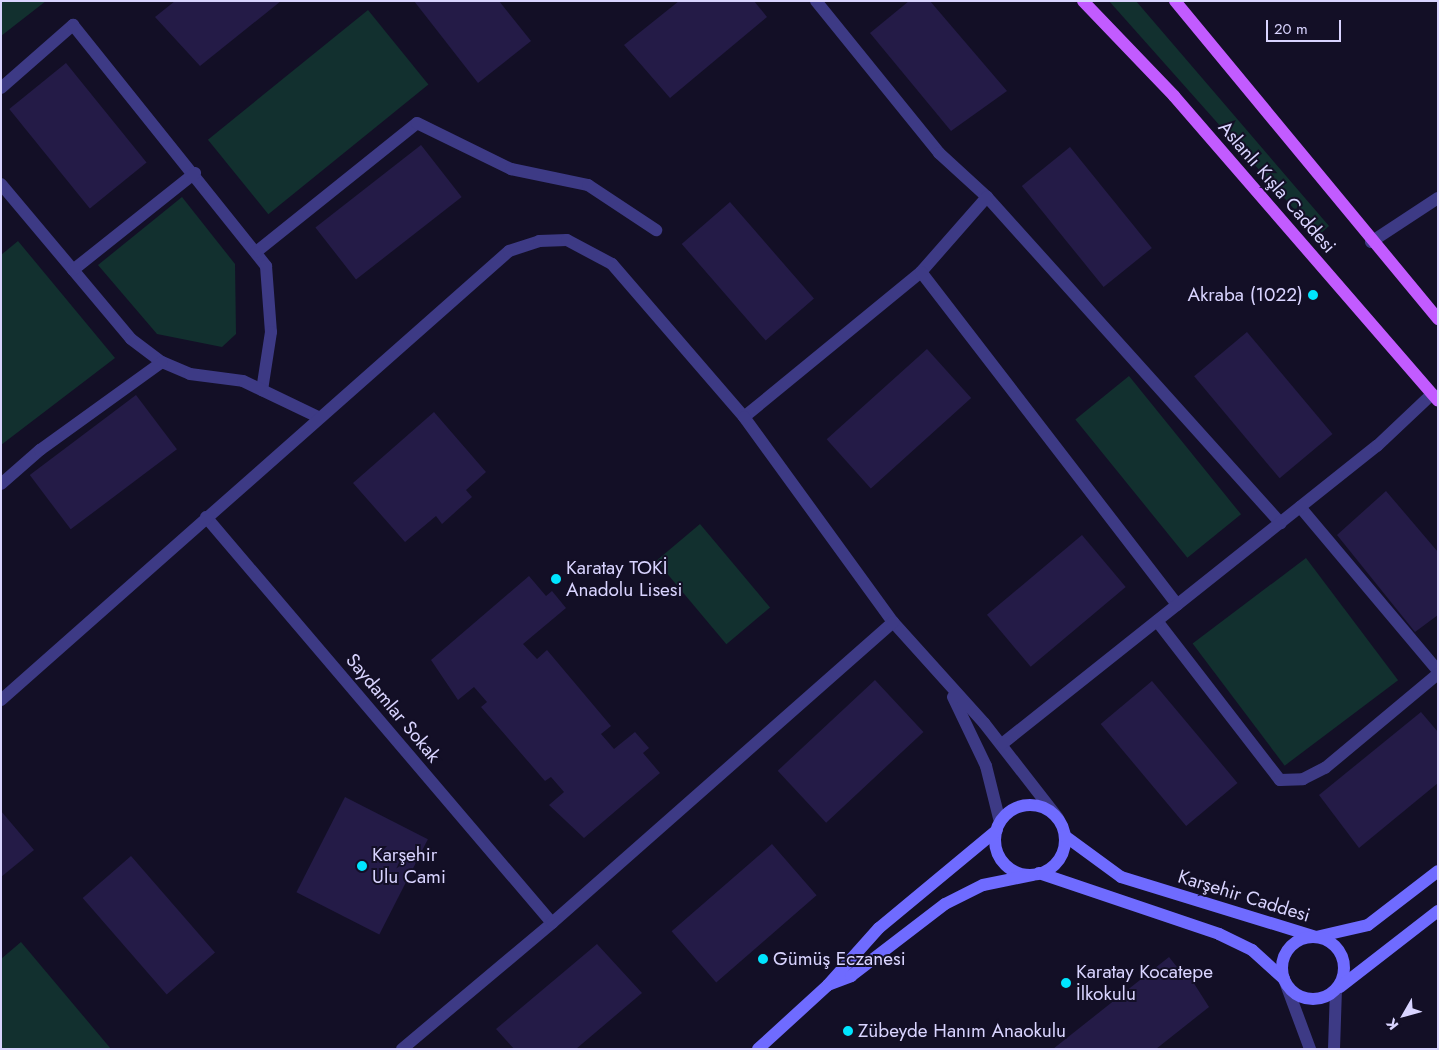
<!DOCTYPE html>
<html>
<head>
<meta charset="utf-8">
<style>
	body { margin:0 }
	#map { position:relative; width:1439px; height:1050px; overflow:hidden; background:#130f26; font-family:Jost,sans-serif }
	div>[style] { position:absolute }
	.green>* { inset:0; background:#12302f; transform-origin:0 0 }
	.building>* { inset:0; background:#241b47; transform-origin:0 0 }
	.street>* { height:12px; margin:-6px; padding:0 6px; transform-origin:6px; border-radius:6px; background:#3d3a85 }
	.secondary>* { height:12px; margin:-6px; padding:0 6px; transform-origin:6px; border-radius:6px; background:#6f6bff }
	.secondary>.ring { margin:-6px; padding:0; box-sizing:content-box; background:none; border:12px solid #6f6bff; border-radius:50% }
	.primary>* { height:12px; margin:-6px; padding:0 6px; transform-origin:6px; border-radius:6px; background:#c25bff }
	.dots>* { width:14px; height:14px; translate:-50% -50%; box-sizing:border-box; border:2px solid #130f26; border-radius:50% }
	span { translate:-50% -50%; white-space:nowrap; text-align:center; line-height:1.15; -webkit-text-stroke:4px #130f26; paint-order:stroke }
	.street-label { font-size:19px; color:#d9d4ff }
	.poi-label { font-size:19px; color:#d9d4ff }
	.right { translate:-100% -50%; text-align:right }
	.left { translate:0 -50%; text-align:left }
	.frame { position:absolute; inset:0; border:2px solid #d9d4ff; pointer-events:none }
	.north { position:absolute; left:1379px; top:990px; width:50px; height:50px; -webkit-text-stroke:4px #130f26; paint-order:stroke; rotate:232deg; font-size:14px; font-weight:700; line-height:20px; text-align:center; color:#d9d4ff }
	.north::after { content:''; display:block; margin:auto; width:18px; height:22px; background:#d9d4ff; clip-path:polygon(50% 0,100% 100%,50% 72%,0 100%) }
	.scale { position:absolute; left:1266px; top:20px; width:75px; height:22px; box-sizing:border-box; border:2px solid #d9d4ff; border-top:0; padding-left:6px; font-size:15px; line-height:18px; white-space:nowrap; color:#d9d4ff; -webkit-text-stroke:4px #130f26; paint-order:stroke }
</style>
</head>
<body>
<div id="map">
	<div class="green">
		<div style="clip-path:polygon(1px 1px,46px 1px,1px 36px)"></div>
		<div style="clip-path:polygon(1109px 1px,1136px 1px,1329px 226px,1318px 236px)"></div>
		<div style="left:368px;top:10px;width:96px;height:206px;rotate:51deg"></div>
		<div style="clip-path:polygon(182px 197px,235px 264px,236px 334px,222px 347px,157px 334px,98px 265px)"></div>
		<div style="clip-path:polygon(18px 241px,115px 358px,1px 445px,1px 255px)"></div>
		<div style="left:1129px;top:376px;width:178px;height:69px;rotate:51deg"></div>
		<div style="left:700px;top:524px;width:109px;height:57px;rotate:50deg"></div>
		<div style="left:1306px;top:558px;width:153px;height:142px;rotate:53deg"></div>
		<div style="clip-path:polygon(21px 942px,111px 1049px,1px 1049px,1px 959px)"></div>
	</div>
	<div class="building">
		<div style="clip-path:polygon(175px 1px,281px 1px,200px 66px,155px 17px)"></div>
		<div style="clip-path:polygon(414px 1px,499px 1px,531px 41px,478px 83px)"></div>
		<div style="clip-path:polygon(679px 1px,754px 1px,767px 17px,670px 98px,624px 45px)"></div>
		<div style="clip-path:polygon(909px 1px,930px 1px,1007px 91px,951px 131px,870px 33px)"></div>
		<div style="left:66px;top:63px;width:128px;height:73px;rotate:51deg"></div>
		<div style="left:421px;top:145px;width:66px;height:134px;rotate:52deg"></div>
		<div style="left:1070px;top:147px;width:130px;height:62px;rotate:51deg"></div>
		<div style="left:730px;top:202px;width:128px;height:64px;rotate:49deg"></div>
		<div style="left:1247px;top:332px;width:133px;height:69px;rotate:50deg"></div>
		<div style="left:927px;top:349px;width:66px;height:135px;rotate:48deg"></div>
		<div style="left:136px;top:395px;width:68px;height:133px;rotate:53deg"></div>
		<div style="clip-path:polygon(434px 412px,486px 472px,466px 490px,472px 497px,442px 524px,436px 516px,405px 542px,353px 483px)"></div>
		<div style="clip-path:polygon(1386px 491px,1438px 552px,1438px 615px,1415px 632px,1337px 535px)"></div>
		<div style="left:1082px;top:535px;width:68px;height:124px;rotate:50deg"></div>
		<div style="clip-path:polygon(529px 576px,546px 596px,552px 591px,566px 608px,523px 644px,537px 659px,547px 650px,611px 726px,601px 734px,614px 749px,635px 732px,649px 748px,643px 753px,660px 773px,584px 838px,549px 805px,564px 792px,551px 777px,545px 781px,481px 707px,487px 702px,474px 687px,458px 700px,431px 660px)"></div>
		<div style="left:875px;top:680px;width:71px;height:133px;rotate:47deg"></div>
		<div style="left:1152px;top:681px;width:133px;height:67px;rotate:50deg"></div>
		<div style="clip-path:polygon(1421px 712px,1438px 732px,1438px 783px,1359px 848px,1319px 795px)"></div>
		<div style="left:345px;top:797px;width:93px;height:107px;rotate:27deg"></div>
		<div style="clip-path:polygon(1px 811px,34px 850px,1px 877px)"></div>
		<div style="left:772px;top:844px;width:68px;height:133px;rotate:49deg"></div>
		<div style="left:131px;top:856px;width:128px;height:64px;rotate:49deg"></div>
		<div style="clip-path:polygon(597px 944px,642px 993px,576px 1049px,514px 1049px,496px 1029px)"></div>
		<div style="clip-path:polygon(1169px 957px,1185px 977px,1188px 974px,1209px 1007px,1156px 1049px,1053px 1049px)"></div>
	</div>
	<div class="street">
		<div style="left:816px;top:1px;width:196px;rotate:51deg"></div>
		<div style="left:939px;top:153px;width:65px;rotate:42.5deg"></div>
		<div style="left:987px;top:197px;width:439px;rotate:48deg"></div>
		<div style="left:1px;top:88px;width:96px;rotate:-41.2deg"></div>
		<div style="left:73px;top:25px;width:309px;rotate:51.3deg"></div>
		<div style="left:266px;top:266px;width:66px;rotate:85.7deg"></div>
		<div style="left:271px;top:332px;width:59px;rotate:98.8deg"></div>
		<div style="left:1px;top:184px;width:202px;rotate:50deg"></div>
		<div style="left:131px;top:339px;width:39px;rotate:37deg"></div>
		<div style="left:162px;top:362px;width:30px;rotate:23deg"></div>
		<div style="left:190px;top:374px;width:53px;rotate:7.5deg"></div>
		<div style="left:243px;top:381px;width:83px;rotate:25.6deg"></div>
		<div style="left:1371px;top:242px;width:80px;rotate:-33.3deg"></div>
		<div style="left:256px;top:252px;width:206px;rotate:-38.7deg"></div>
		<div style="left:417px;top:123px;width:105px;rotate:26.1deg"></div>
		<div style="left:511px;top:169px;width:79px;rotate:11.7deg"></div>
		<div style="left:588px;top:185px;width:82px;rotate:33.5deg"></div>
		<div style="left:73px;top:270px;width:156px;rotate:-38.5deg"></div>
		<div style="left:921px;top:272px;width:100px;rotate:-48.7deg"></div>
		<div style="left:744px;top:417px;width:229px;rotate:-39.3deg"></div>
		<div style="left:921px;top:272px;width:420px;rotate:52.4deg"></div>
		<div style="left:1px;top:484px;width:52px;rotate:-41.1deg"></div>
		<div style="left:40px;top:450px;width:150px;rotate:-35.8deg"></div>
		<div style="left:1300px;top:507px;width:214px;rotate:49.9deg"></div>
		<div style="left:206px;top:517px;width:533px;rotate:49.56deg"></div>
		<div style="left:1157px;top:621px;width:201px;rotate:52.3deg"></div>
		<div style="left:1280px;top:780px;width:23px;rotate:-2deg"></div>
		<div style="left:1303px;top:779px;width:25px;rotate:-27deg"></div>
		<div style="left:1325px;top:768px;width:147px;rotate:-39.8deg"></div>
		<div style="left:953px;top:697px;width:76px;rotate:64.4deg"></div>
		<div style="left:986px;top:766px;width:58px;rotate:76deg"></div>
		<div style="left:1px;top:700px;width:678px;rotate:-41.47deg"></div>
		<div style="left:509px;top:251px;width:32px;rotate:-18deg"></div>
		<div style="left:539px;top:241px;width:28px;rotate:-2deg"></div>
		<div style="left:567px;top:240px;width:51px;rotate:28.1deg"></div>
		<div style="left:612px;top:264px;width:202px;rotate:49.2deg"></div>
		<div style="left:744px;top:417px;width:253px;rotate:54deg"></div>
		<div style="left:893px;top:622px;width:136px;rotate:48deg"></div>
		<div style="left:984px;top:723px;width:120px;rotate:52.1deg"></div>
		<div style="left:1002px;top:744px;width:479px;rotate:-38.5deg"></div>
		<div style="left:1377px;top:446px;width:76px;rotate:-43.4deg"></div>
		<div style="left:1284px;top:979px;width:75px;rotate:69.6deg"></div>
		<div style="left:402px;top:1049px;width:196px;rotate:-40deg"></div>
		<div style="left:552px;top:923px;width:455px;rotate:-41.4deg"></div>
		<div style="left:1334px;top:1049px;width:59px;rotate:-88.1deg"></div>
	</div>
	<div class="secondary">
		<div class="ring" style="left:995px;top:805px;width:58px;height:58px"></div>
		<div style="left:1065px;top:836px;width:69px;rotate:36.2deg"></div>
		<div style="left:1121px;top:877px;width:204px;rotate:17.1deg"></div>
		<div style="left:1316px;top:937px;width:53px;rotate:-13deg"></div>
		<div style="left:1368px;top:925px;width:88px;rotate:-37.6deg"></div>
		<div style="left:1039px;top:873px;width:190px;rotate:18.7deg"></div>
		<div style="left:1219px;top:934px;width:37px;rotate:26deg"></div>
		<div style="left:1252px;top:950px;width:43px;rotate:42.2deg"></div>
		<div class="ring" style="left:1282px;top:937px;width:50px;height:50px"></div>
		<div style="left:828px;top:985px;width:25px;rotate:-21deg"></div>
		<div style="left:851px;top:976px;width:118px;rotate:-37.5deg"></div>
		<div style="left:945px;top:904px;width:42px;rotate:-26.6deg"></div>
		<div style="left:983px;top:885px;width:50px;rotate:-11.5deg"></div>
		<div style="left:1340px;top:987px;width:124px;rotate:-37.8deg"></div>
		<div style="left:758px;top:1049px;width:95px;rotate:-42.4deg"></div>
		<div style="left:828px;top:985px;width:76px;rotate:-48.2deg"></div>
		<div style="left:879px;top:928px;width:153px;rotate:-39.7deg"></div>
	</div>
	<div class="primary">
		<div style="left:1083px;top:1px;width:132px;rotate:46.2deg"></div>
		<div style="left:1174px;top:96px;width:403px;rotate:49.1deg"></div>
		<div style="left:1175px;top:1px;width:413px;rotate:50.4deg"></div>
	</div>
	<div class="dots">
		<div style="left:1313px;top:295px;background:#00e5ff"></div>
		<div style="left:556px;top:579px;background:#00e5ff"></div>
		<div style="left:362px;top:866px;background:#00e5ff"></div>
		<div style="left:763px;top:959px;background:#00e5ff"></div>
		<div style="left:1066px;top:983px;background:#00e5ff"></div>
		<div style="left:848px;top:1031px;background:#00e5ff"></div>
	</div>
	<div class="street-label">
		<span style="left:1277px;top:187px;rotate:49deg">Aslanlı Kışla Caddesi</span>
		<span style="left:393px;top:708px;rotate:50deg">Saydamlar Sokak</span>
		<span style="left:1244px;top:896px;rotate:17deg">Karşehir Caddesi</span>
	</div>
	<div class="poi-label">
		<span class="right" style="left:1303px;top:295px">Akraba (1022)</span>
		<span class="left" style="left:566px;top:579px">Karatay TOKİ<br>Anadolu Lisesi</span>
		<span class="left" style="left:372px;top:866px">Karşehir<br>Ulu Cami</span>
		<span class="left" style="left:773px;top:959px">Gümüş Eczanesi</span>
		<span class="left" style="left:1076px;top:983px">Karatay Kocatepe<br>İlkokulu</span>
		<span class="left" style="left:858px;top:1031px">Zübeyde Hanım Anaokulu</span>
	</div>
	<div class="frame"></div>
	<div class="north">K</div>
	<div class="scale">20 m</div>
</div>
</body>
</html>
